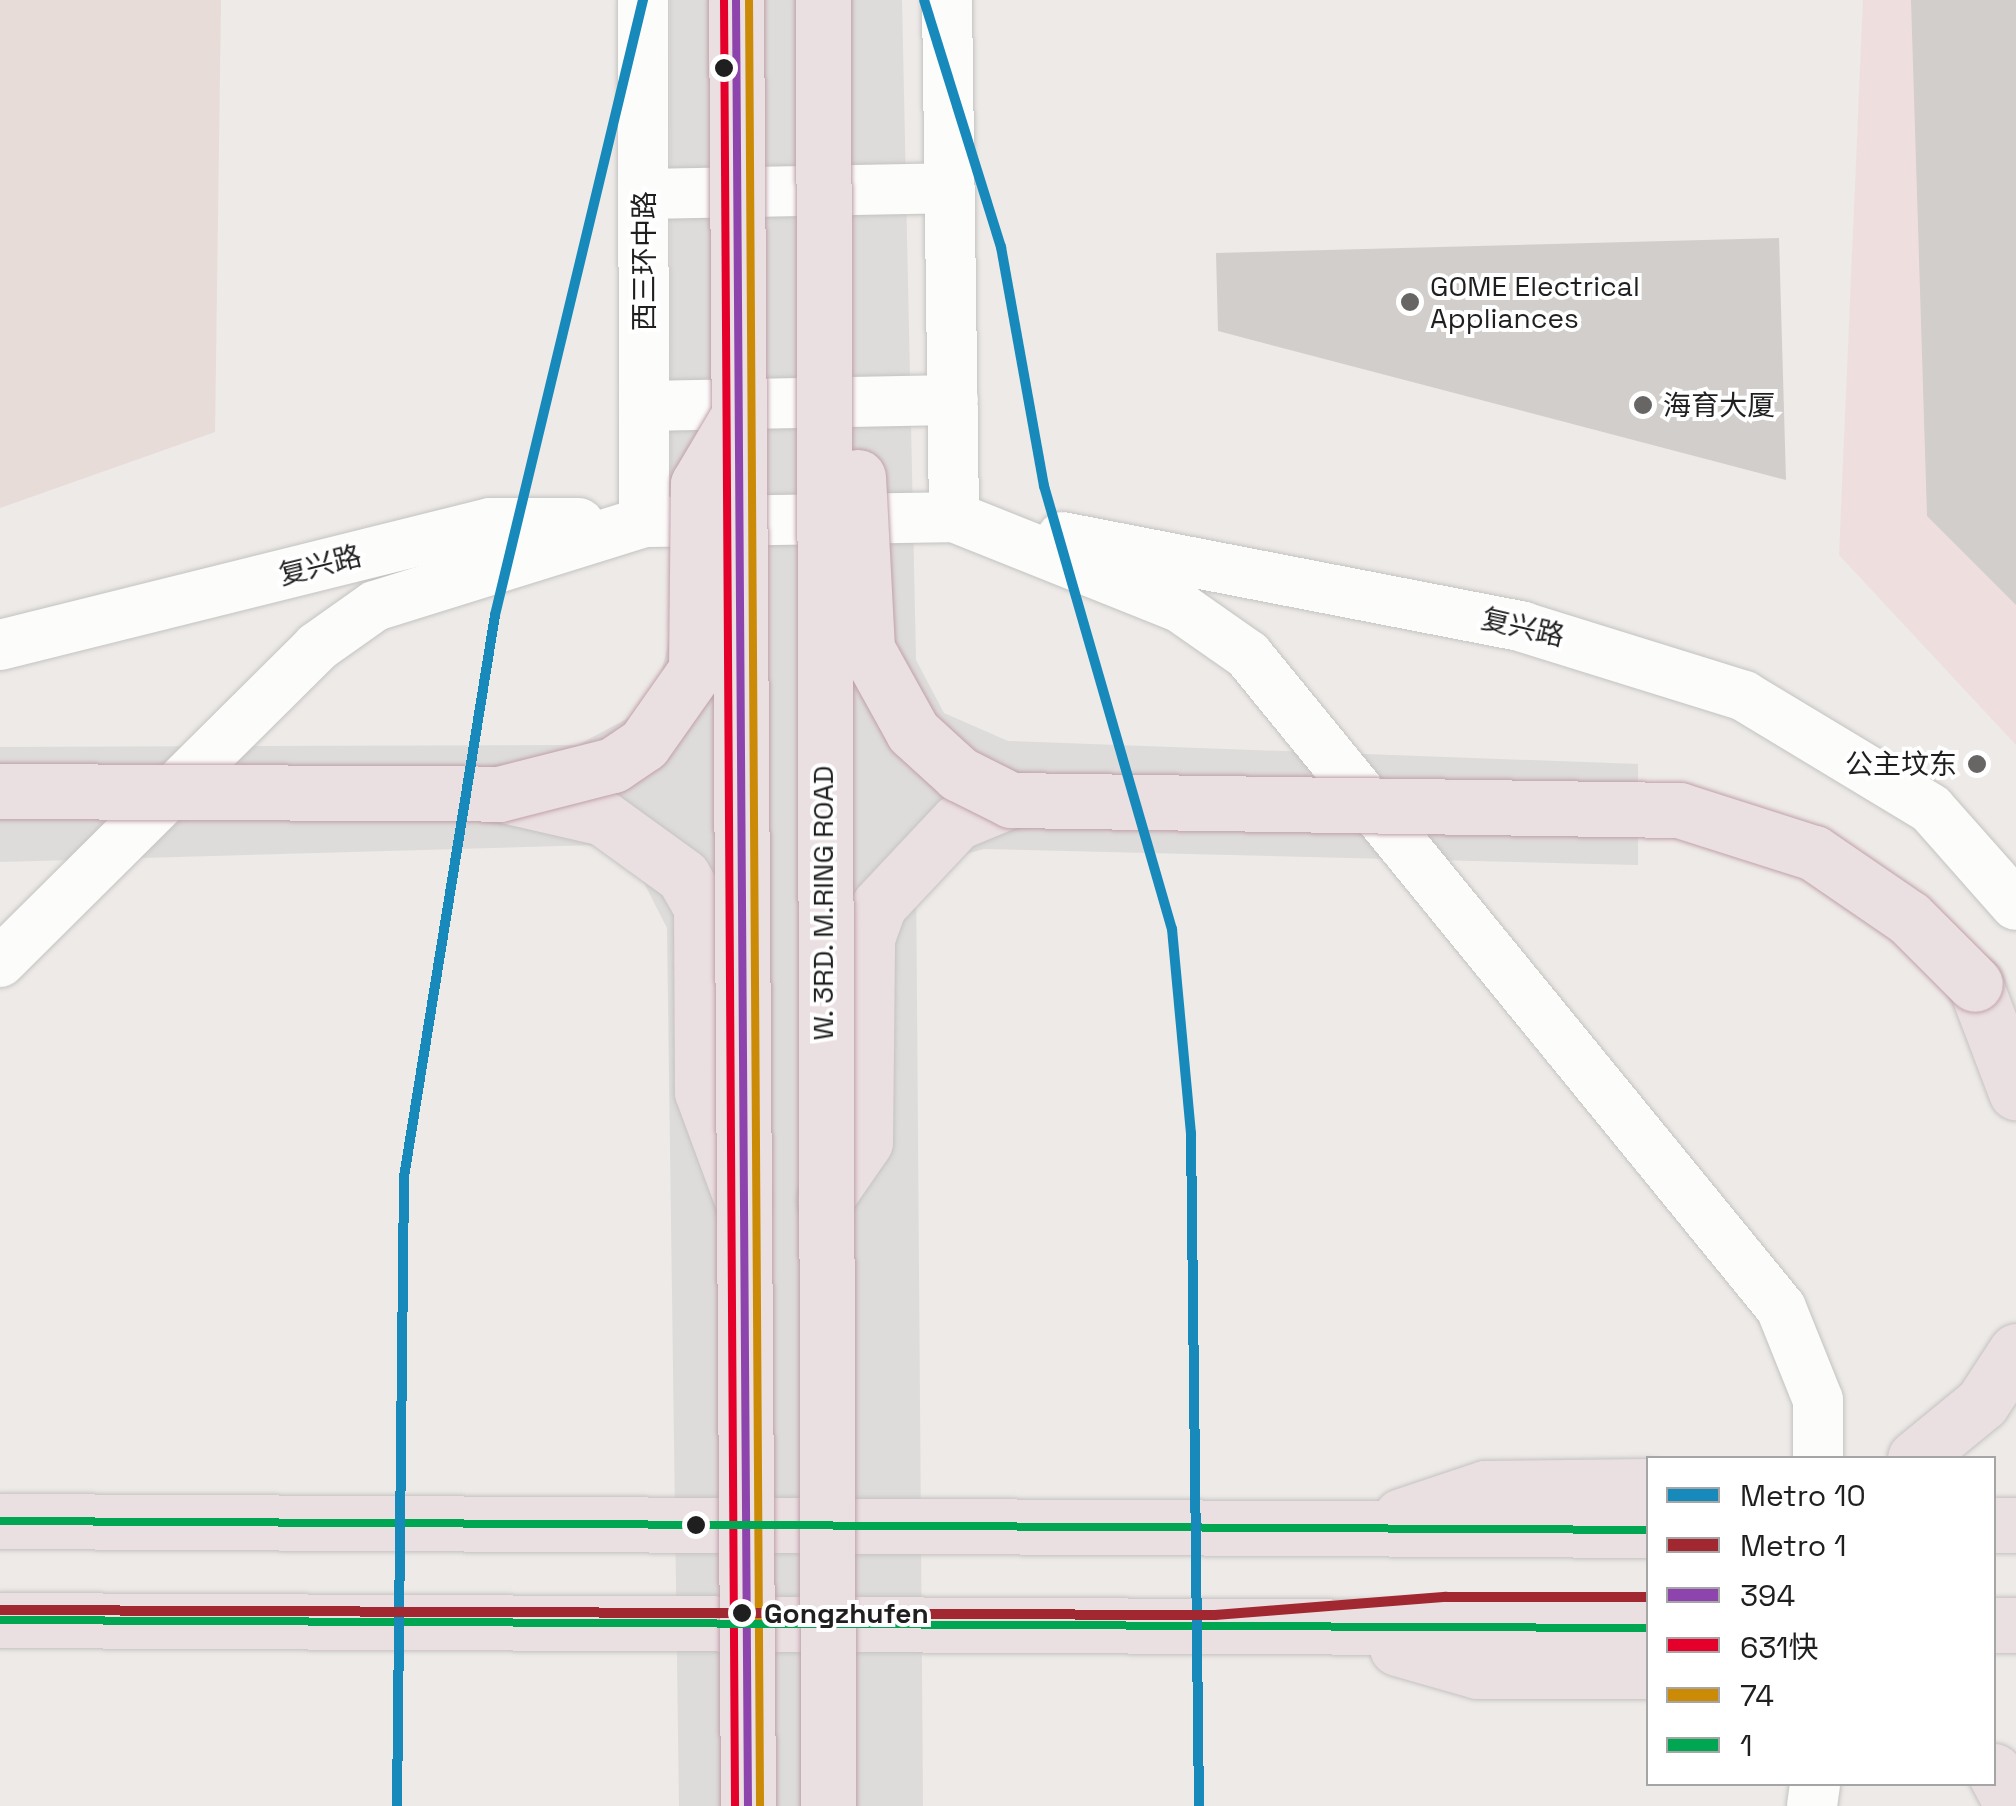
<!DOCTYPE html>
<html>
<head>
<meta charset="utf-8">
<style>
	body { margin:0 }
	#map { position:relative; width:2016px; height:1806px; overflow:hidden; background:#edeae7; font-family:"Space Grotesk","Noto Sans SC",sans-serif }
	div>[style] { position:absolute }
	.commercial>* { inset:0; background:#eedfde }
	.military>* { inset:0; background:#e7dcd8 }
	.pier>* { inset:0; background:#dddcda }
	.building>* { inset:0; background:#d2cecc }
	.roads { filter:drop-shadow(0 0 2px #c4c3c2) drop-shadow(0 0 2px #c4c3c2) }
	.minor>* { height:50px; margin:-25px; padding:0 25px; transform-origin:25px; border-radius:25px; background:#fcfcfb }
	.highway>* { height:55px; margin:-27.5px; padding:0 27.5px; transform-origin:27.5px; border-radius:27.5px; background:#eadfe1 }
	.bridges { filter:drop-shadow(0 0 2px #c0a0aa) drop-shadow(0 0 2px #c0a0aa) }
	.highway-bridge>* { height:55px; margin:-27.5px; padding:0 27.5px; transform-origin:27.5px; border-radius:27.5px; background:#eadfe1 }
	.bus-1>* { height:8px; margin:-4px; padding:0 4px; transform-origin:4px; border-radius:4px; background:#8e44ad }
	.bus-2>* { height:8px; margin:-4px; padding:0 4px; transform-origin:4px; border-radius:4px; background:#e4002b }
	.bus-3>* { height:8px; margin:-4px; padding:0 4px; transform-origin:4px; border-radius:4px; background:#cc8b06 }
	.bus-4>* { height:8px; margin:-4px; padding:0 4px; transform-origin:4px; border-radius:4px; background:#00a651 }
	.metro-1>* { height:10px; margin:-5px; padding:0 5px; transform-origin:5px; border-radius:5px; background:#178abb }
	.metro-2>* { height:10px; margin:-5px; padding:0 5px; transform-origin:5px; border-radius:5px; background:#a12830 }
	.dots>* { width:28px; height:28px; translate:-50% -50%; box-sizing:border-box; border:5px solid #fff; border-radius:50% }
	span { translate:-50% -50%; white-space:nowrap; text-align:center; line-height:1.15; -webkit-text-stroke:8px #fff; paint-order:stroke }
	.street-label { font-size:28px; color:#1f1f1f }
	.poi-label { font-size:28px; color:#1f1f1f }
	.left { translate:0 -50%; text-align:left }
	.right { translate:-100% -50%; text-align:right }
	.stop-label { font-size:28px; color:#1f1f1f; font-weight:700 }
	.legend { position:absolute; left:1646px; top:1456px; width:350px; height:330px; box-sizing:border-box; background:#fff; border:2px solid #a5a5a5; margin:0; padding:12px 18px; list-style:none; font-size:30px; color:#1f1f1f }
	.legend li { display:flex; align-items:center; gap:20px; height:50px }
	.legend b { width:50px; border:2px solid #a5a5a5 }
</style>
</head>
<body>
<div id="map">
	<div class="commercial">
		<div style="clip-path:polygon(1863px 0,2016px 0,2016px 745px,1839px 555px)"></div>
	</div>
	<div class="military">
		<div style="clip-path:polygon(0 0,221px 0,215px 432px,0 508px)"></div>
	</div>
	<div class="pier">
		<div style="clip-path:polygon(670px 0,902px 0,916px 660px,944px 713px,1008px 741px,1638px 764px,1638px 865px,984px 849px,916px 868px,923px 1806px,679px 1806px,667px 928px,639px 873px,594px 845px,0 862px,0 747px,578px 745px,654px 704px,671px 631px)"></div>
	</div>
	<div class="building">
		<div style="clip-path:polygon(1911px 0,2016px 0,2016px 605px,1927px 516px)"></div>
		<div style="clip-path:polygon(1779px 238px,1786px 480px,1218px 331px,1216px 253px)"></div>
	</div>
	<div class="roads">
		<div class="minor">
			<div style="left:643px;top:0;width:522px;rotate:89.89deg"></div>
			<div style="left:947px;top:0;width:517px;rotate:89.22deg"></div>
			<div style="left:643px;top:194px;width:306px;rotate:-1.1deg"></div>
			<div style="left:644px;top:406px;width:309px;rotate:-1.1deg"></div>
			<div style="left:1062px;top:537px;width:470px;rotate:11deg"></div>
			<div style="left:1523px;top:627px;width:232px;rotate:17.3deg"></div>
			<div style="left:1744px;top:696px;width:218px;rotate:31.1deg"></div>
			<div style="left:1931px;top:809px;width:128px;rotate:48.5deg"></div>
			<div style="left:0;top:645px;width:505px;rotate:-13.98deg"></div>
			<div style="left:490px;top:523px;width:89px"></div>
			<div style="left:0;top:962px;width:447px;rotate:-44.8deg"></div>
			<div style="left:317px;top:647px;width:71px;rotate:-35.3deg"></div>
			<div style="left:375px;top:606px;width:282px;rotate:-17.3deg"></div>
			<div style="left:644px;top:522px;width:310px;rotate:-0.9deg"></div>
			<div style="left:954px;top:517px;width:245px;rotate:21.8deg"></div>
			<div style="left:1181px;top:608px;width:82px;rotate:35deg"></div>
			<div style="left:1248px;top:655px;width:843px;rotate:50.78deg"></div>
			<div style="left:1781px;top:1308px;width:99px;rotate:68.1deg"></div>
			<div style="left:1818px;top:1400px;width:58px;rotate:90deg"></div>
			<div style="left:1812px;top:1806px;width:22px;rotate:-82deg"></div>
		</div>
		<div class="highway">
			<div style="left:499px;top:794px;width:107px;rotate:13deg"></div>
			<div style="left:603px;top:818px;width:99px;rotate:35.9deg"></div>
			<div style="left:683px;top:876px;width:36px;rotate:60deg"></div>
			<div style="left:701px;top:907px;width:185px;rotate:89.7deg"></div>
			<div style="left:702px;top:1092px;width:115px;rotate:69.7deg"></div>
			<div style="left:1975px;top:984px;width:116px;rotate:69.2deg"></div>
			<div style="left:825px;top:1200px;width:70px;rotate:-55.4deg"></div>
			<div style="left:865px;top:1142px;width:204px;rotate:-89.4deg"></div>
			<div style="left:867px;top:938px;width:35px;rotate:-70deg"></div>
			<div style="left:879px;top:905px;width:114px;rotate:-46.8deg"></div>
			<div style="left:957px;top:822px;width:58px;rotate:-22.2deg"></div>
			<div style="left:1915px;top:1458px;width:87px;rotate:-39.4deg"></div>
			<div style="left:1982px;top:1403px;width:62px;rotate:-56.8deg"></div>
			<div style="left:1401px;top:1516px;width:89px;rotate:-18.4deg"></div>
			<div style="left:1485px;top:1488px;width:163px;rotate:-0.7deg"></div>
			<div style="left:0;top:1521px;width:1648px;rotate:0.31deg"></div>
			<div style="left:1994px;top:1525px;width:22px"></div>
			<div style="left:0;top:1620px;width:1648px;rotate:0.28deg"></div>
			<div style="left:1994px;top:1625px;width:22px"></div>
			<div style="left:1397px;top:1648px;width:83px;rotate:16deg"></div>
			<div style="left:1477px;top:1671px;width:171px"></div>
			<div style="left:1994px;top:1771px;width:40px;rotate:62deg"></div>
		</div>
	</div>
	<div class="bridges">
		<div class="highway-bridge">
			<div style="left:736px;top:0;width:1806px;rotate:89.62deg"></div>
			<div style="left:823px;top:0;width:1806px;rotate:89.84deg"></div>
			<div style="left:858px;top:477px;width:172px;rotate:87deg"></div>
			<div style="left:867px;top:649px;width:95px;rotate:61deg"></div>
			<div style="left:913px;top:732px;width:62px;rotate:42.4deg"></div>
			<div style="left:959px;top:774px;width:58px;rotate:26.6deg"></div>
			<div style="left:1011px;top:800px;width:668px;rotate:0.86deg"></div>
			<div style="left:1679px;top:810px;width:142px;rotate:17.7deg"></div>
			<div style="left:1814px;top:853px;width:115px;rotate:34.4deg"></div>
			<div style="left:1909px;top:918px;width:93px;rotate:45deg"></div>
			<div style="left:0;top:791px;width:499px;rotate:0.3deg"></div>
			<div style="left:499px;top:794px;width:118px;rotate:-14.3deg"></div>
			<div style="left:613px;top:765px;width:37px;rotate:-34deg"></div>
			<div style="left:644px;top:744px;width:90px;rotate:-54.9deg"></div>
			<div style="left:696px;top:670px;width:186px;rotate:-89.4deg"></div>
			<div style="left:698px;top:484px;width:80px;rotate:-59.3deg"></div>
		</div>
	</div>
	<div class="bus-1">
		<div style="left:736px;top:0;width:1806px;rotate:89.62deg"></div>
	</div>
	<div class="bus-2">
		<div style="left:724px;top:0;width:1806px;rotate:89.65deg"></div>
	</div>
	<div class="bus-3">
		<div style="left:749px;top:0;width:1806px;rotate:89.65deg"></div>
	</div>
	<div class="bus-4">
		<div style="left:0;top:1521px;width:1648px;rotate:0.31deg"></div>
		<div style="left:0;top:1620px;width:1648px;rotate:0.28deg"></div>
	</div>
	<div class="metro-1">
		<div style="left:924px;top:0;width:259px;rotate:72.7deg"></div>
		<div style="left:1001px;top:247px;width:243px;rotate:79.8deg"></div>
		<div style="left:1044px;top:486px;width:461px;rotate:73.9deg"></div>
		<div style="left:1172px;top:929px;width:205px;rotate:84.7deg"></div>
		<div style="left:1191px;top:1133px;width:673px;rotate:89.32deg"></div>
		<div style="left:397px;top:1806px;width:629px;rotate:-89.36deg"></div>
		<div style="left:404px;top:1177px;width:569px;rotate:-80.8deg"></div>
		<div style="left:495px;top:615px;width:633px;rotate:-76.47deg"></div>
	</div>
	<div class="metro-2">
		<div style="left:0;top:1610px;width:1215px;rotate:0.24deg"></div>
		<div style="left:1215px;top:1615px;width:232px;rotate:-4.5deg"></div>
		<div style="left:1446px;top:1597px;width:202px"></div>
	</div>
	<div class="dots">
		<div style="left:724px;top:68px;background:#1f1f1f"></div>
		<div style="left:1410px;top:302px;background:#676665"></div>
		<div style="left:1643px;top:405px;background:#676665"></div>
		<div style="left:1977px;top:764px;background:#676665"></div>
		<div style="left:696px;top:1525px;background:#1f1f1f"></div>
		<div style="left:742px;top:1613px;background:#1f1f1f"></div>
	</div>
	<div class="street-label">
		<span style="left:644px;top:261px;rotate:-90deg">西三环中路</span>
		<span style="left:320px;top:565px;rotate:-14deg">复兴路</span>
		<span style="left:1523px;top:627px;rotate:13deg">复兴路</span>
		<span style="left:823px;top:903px;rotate:-90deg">W. 3RD. M.RING ROAD</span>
	</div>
	<div class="poi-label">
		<span class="left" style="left:1430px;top:302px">GOME Electrical<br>Appliances</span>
		<span class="left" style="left:1663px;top:405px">海育大厦</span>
		<span class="right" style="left:1957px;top:764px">公主坟东</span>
	</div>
	<div class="stop-label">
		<span class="left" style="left:764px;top:1613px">Gongzhufen</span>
	</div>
	<ul class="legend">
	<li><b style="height:12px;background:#178abb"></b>Metro 10</li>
	<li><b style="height:12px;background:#a12830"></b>Metro 1</li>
	<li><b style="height:12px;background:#8e44ad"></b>394</li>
	<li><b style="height:12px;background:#e4002b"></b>631快</li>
	<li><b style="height:12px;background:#cc8b06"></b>74</li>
	<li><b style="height:12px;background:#00a651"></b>1</li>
	</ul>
</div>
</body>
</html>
